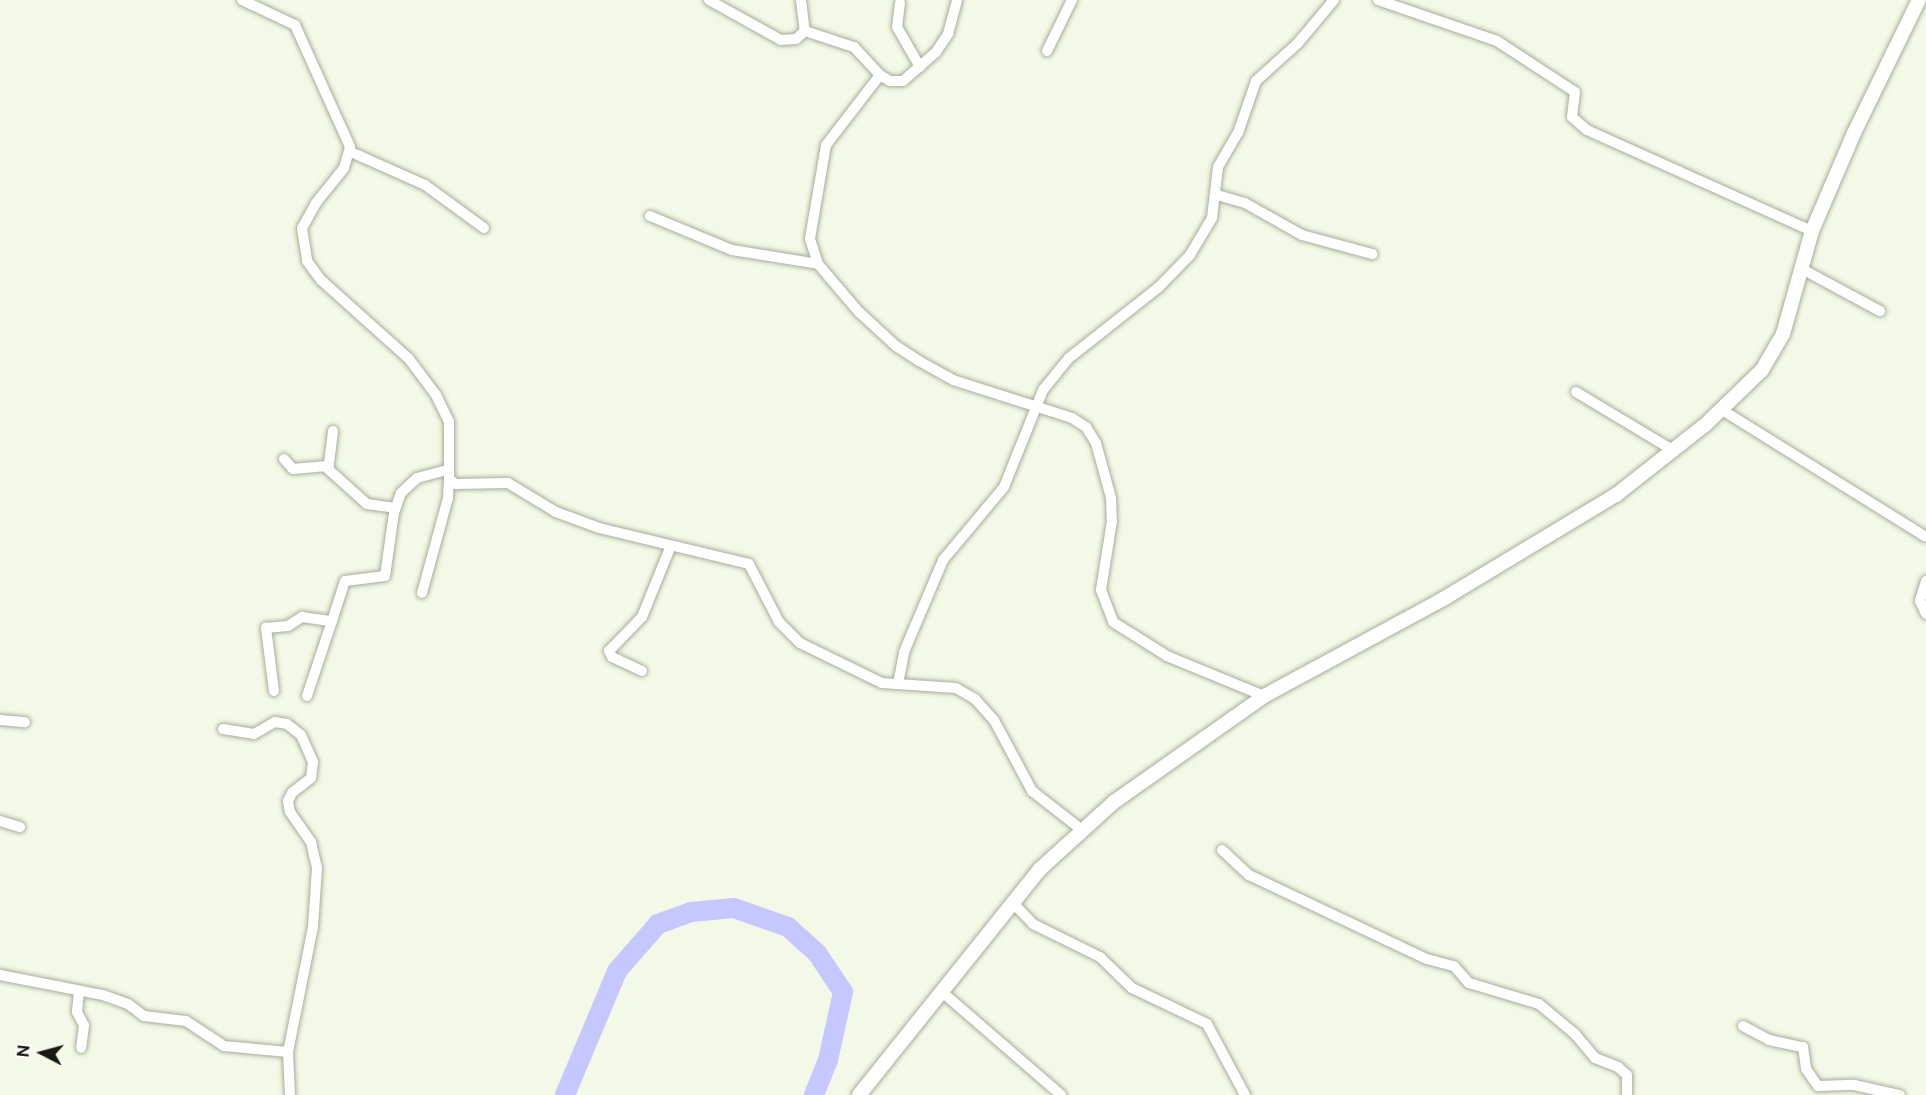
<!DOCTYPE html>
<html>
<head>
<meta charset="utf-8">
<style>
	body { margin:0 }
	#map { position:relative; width:1926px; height:1095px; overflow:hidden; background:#f4f8e6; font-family:"Public Sans",sans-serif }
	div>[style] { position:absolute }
	.river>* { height:20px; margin:-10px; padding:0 10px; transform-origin:10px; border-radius:10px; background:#c6c7fe }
	.roads { filter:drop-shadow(0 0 2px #a8ac9b) drop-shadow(0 0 2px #a8ac9b) }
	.minor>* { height:10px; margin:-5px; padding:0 5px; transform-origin:5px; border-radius:5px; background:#fff }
	.tertiary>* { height:14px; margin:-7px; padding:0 7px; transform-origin:7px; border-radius:7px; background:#fff }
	span { translate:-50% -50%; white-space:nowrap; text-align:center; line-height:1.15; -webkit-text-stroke:6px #fff; paint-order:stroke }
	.north { position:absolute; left:12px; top:1023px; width:60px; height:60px; -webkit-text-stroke:4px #fff; paint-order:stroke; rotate:276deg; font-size:16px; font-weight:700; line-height:24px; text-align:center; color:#181913 }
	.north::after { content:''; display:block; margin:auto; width:21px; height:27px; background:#181913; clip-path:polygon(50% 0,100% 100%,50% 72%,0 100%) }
</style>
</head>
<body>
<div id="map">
	<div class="river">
		<div style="left:565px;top:1095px;width:134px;rotate:-67.2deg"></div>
		<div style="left:617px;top:971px;width:62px;rotate:-48.9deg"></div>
		<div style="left:658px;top:924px;width:35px;rotate:-20deg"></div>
		<div style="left:691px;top:912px;width:43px;rotate:-5.3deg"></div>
		<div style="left:734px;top:908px;width:57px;rotate:19.4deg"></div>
		<div style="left:788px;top:927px;width:39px;rotate:42deg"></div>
		<div style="left:817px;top:953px;width:47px;rotate:56.3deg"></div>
		<div style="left:843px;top:992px;width:70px;rotate:102.4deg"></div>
		<div style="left:828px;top:1060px;width:38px;rotate:112deg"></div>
	</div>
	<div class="roads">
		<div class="minor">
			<div style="left:242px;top:0;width:59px;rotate:25.3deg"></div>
			<div style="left:295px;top:25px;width:134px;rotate:65.7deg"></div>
			<div style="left:350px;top:147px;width:22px;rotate:106deg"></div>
			<div style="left:344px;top:168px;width:45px;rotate:128.7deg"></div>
			<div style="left:316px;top:203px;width:29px;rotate:119deg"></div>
			<div style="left:302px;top:228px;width:33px;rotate:81deg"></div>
			<div style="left:307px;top:261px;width:24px;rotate:54deg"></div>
			<div style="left:321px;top:280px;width:118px;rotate:41.9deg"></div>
			<div style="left:409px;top:359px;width:45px;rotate:53.1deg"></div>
			<div style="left:436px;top:395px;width:30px;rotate:64deg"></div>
			<div style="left:449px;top:422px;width:57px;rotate:90deg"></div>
			<div style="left:449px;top:479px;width:9px;rotate:36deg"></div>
			<div style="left:456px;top:484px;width:52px;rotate:-1.1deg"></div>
			<div style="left:508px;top:483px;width:56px;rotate:31.1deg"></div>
			<div style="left:556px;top:512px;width:46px;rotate:20.4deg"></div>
			<div style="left:599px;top:528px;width:154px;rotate:13.5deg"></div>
			<div style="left:749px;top:564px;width:65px;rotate:62.7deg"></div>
			<div style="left:779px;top:622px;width:30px;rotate:45deg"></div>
			<div style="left:800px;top:643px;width:91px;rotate:26deg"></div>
			<div style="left:882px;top:683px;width:74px;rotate:3.9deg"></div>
			<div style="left:956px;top:688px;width:22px;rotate:30deg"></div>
			<div style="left:975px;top:699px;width:28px;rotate:48deg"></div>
			<div style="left:994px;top:720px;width:81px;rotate:61.8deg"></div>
			<div style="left:1032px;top:791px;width:63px;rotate:38deg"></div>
			<div style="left:709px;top:0;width:82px;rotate:29.1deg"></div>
			<div style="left:781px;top:40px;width:15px;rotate:-4deg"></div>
			<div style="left:796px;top:39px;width:12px;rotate:-42deg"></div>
			<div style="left:801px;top:0;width:31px;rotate:83deg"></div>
			<div style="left:805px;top:31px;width:52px;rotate:18.1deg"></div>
			<div style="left:854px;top:47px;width:38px;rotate:47deg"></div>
			<div style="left:880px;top:75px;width:88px;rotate:127.6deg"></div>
			<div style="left:826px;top:145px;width:95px;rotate:99.7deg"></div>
			<div style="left:810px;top:239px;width:26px;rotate:72deg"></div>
			<div style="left:818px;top:264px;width:63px;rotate:49.5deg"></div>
			<div style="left:859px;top:312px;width:50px;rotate:42.6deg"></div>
			<div style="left:896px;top:346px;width:27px;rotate:33deg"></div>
			<div style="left:919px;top:361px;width:39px;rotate:29deg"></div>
			<div style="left:953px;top:380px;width:125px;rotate:17.7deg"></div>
			<div style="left:1072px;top:418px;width:17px;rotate:33deg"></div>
			<div style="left:1086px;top:427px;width:19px;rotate:58deg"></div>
			<div style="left:1096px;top:443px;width:57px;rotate:74.7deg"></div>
			<div style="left:1111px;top:498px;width:23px;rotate:88deg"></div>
			<div style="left:1112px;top:521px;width:70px;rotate:99.1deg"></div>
			<div style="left:1101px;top:590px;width:34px;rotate:69deg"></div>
			<div style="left:1113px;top:622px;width:64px;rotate:32.2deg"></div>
			<div style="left:1167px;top:656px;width:105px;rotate:22.4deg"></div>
			<div style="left:1378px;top:0;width:126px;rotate:19deg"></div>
			<div style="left:1497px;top:41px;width:93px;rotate:33.2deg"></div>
			<div style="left:1575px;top:92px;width:25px;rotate:97deg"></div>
			<div style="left:1572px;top:117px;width:20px;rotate:41deg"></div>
			<div style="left:1587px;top:130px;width:247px;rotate:24.2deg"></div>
			<div style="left:900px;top:3px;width:24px;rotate:97deg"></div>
			<div style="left:897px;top:27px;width:46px;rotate:60.1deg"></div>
			<div style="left:1047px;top:51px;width:57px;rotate:-63.9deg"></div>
			<div style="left:880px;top:75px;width:12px;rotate:31deg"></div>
			<div style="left:890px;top:81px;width:13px"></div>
			<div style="left:903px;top:81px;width:44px;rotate:-41.3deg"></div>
			<div style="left:936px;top:52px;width:22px;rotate:-56deg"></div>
			<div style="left:948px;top:34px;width:35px;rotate:-75deg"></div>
			<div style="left:351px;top:152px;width:81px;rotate:24deg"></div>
			<div style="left:425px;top:185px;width:73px;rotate:36.1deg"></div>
			<div style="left:1217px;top:195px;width:29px;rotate:16deg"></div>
			<div style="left:1245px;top:203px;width:65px;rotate:29.3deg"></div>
			<div style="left:1302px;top:235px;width:73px;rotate:15.2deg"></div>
			<div style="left:650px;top:216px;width:89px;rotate:22.5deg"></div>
			<div style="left:732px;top:250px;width:87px;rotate:9.2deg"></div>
			<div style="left:1800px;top:268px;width:91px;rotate:28.3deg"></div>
			<div style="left:1576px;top:392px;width:114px;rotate:31deg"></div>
			<div style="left:1722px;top:410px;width:240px;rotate:31.9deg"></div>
			<div style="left:333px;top:431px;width:38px;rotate:97deg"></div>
			<div style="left:328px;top:469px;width:52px;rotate:41.9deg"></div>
			<div style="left:367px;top:504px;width:28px;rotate:8deg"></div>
			<div style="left:284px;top:459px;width:13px;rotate:48deg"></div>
			<div style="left:293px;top:469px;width:34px;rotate:-5deg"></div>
			<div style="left:1926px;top:581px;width:21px;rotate:107deg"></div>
			<div style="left:1920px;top:601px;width:14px;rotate:65deg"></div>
			<div style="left:422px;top:593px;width:98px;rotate:-74.7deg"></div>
			<div style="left:448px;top:498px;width:19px;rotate:-87deg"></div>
			<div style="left:642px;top:671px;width:33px;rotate:-155deg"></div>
			<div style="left:612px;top:657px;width:7px;rotate:-117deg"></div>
			<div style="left:609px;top:651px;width:47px;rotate:-45.9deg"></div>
			<div style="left:642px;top:617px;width:74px;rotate:-67.9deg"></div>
			<div style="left:898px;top:684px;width:33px;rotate:-79deg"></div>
			<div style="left:904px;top:652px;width:100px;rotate:-67deg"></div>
			<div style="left:943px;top:560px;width:95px;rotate:-50.1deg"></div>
			<div style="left:1004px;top:487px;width:105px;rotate:-68.1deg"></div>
			<div style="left:1043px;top:390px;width:41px;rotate:-50.9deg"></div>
			<div style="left:1069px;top:358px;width:115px;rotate:-38.3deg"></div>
			<div style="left:1159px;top:287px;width:45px;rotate:-45.9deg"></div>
			<div style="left:1190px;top:255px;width:43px;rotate:-59.3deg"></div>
			<div style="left:1212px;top:218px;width:51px;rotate:-83.3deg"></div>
			<div style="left:1218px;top:167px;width:39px;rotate:-60deg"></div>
			<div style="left:1238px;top:133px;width:55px;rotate:-70.9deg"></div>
			<div style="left:1256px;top:81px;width:57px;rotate:-42.1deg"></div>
			<div style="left:1298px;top:43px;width:56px;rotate:-50.1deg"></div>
			<div style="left:274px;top:691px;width:64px;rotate:-97.2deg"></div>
			<div style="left:266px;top:628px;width:22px;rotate:-5deg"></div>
			<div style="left:288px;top:626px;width:17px;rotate:-33deg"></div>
			<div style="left:302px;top:617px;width:30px;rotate:8deg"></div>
			<div style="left:332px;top:621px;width:42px;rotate:-72deg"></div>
			<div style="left:345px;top:581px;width:40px;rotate:-7.1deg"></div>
			<div style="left:385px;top:576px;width:64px;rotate:-81.9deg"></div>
			<div style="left:394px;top:513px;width:21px;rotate:-71deg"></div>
			<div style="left:401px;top:493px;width:22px;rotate:-43deg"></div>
			<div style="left:417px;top:478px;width:31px;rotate:-15deg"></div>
			<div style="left:307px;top:696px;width:79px;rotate:-71.6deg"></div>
			<div style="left:0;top:720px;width:25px;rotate:5deg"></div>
			<div style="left:223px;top:729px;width:31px;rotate:9deg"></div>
			<div style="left:254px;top:734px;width:24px;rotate:-30deg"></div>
			<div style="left:275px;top:722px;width:12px;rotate:9deg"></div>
			<div style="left:287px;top:724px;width:18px;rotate:38deg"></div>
			<div style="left:301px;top:735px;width:30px;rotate:66deg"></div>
			<div style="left:313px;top:762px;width:16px;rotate:97deg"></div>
			<div style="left:311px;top:778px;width:24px;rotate:142deg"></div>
			<div style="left:292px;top:793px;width:9px;rotate:117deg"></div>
			<div style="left:288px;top:801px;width:11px;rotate:80deg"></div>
			<div style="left:290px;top:812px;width:37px;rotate:55deg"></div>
			<div style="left:311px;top:842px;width:27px;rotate:77deg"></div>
			<div style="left:317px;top:868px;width:59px;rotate:93.9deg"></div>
			<div style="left:313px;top:927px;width:127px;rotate:101.3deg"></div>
			<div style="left:0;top:821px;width:21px;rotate:17deg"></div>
			<div style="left:1222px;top:850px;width:37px;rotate:43deg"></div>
			<div style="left:1249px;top:875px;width:197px;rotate:25.3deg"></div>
			<div style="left:1427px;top:959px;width:28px;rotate:15deg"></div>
			<div style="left:1454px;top:966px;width:23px;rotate:49deg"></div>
			<div style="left:1469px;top:983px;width:73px;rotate:16.7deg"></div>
			<div style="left:1539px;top:1004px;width:47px;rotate:39.8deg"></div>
			<div style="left:1575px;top:1034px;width:31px;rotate:50deg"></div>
			<div style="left:1595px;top:1058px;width:25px;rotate:21deg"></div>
			<div style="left:1618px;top:1067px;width:12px;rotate:42deg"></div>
			<div style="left:1627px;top:1075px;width:20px;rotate:90deg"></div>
			<div style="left:1013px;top:903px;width:29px;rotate:46deg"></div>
			<div style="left:1033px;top:924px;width:75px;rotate:26.2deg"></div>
			<div style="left:1100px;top:957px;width:45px;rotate:44.1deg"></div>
			<div style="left:1132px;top:988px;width:83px;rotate:25.6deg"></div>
			<div style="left:1207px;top:1024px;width:81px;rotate:61.8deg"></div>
			<div style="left:0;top:975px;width:105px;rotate:11deg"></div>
			<div style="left:103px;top:995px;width:27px;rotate:20deg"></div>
			<div style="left:128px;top:1004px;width:20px;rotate:37deg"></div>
			<div style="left:144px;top:1016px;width:42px;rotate:6.8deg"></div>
			<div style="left:186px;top:1021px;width:45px;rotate:33.3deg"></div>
			<div style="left:224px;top:1046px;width:64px;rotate:5.4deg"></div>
			<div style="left:288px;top:1052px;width:43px;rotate:87.3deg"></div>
			<div style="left:941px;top:991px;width:159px;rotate:40.9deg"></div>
			<div style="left:79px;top:992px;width:20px;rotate:96deg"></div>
			<div style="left:77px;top:1012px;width:15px;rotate:62deg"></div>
			<div style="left:84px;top:1025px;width:23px;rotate:97deg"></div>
			<div style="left:1743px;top:1026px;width:30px;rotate:28deg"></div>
			<div style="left:1769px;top:1040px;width:35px;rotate:12deg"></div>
			<div style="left:1803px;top:1047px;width:22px;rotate:82deg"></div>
			<div style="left:1806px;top:1069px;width:21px;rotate:55deg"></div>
			<div style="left:1818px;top:1086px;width:36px;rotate:-2deg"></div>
			<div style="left:1854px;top:1085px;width:47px;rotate:12.3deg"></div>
		</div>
		<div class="tertiary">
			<div style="left:859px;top:1095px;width:290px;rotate:-51.3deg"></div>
			<div style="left:1040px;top:869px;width:100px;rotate:-42.2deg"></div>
			<div style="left:1114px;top:802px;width:184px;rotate:-35.2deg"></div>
			<div style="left:1264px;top:696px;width:206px;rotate:-28.4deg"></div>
			<div style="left:1445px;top:598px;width:200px;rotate:-31.1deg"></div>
			<div style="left:1616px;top:495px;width:113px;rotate:-38.2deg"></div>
			<div style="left:1705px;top:425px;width:79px;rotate:-44deg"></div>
			<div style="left:1762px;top:370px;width:42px;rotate:-59.7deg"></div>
			<div style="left:1783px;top:334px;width:107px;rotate:-74.3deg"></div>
			<div style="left:1812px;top:231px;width:107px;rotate:-66.8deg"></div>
			<div style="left:1854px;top:133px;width:148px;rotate:-64deg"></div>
		</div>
	</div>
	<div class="north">N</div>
</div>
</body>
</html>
